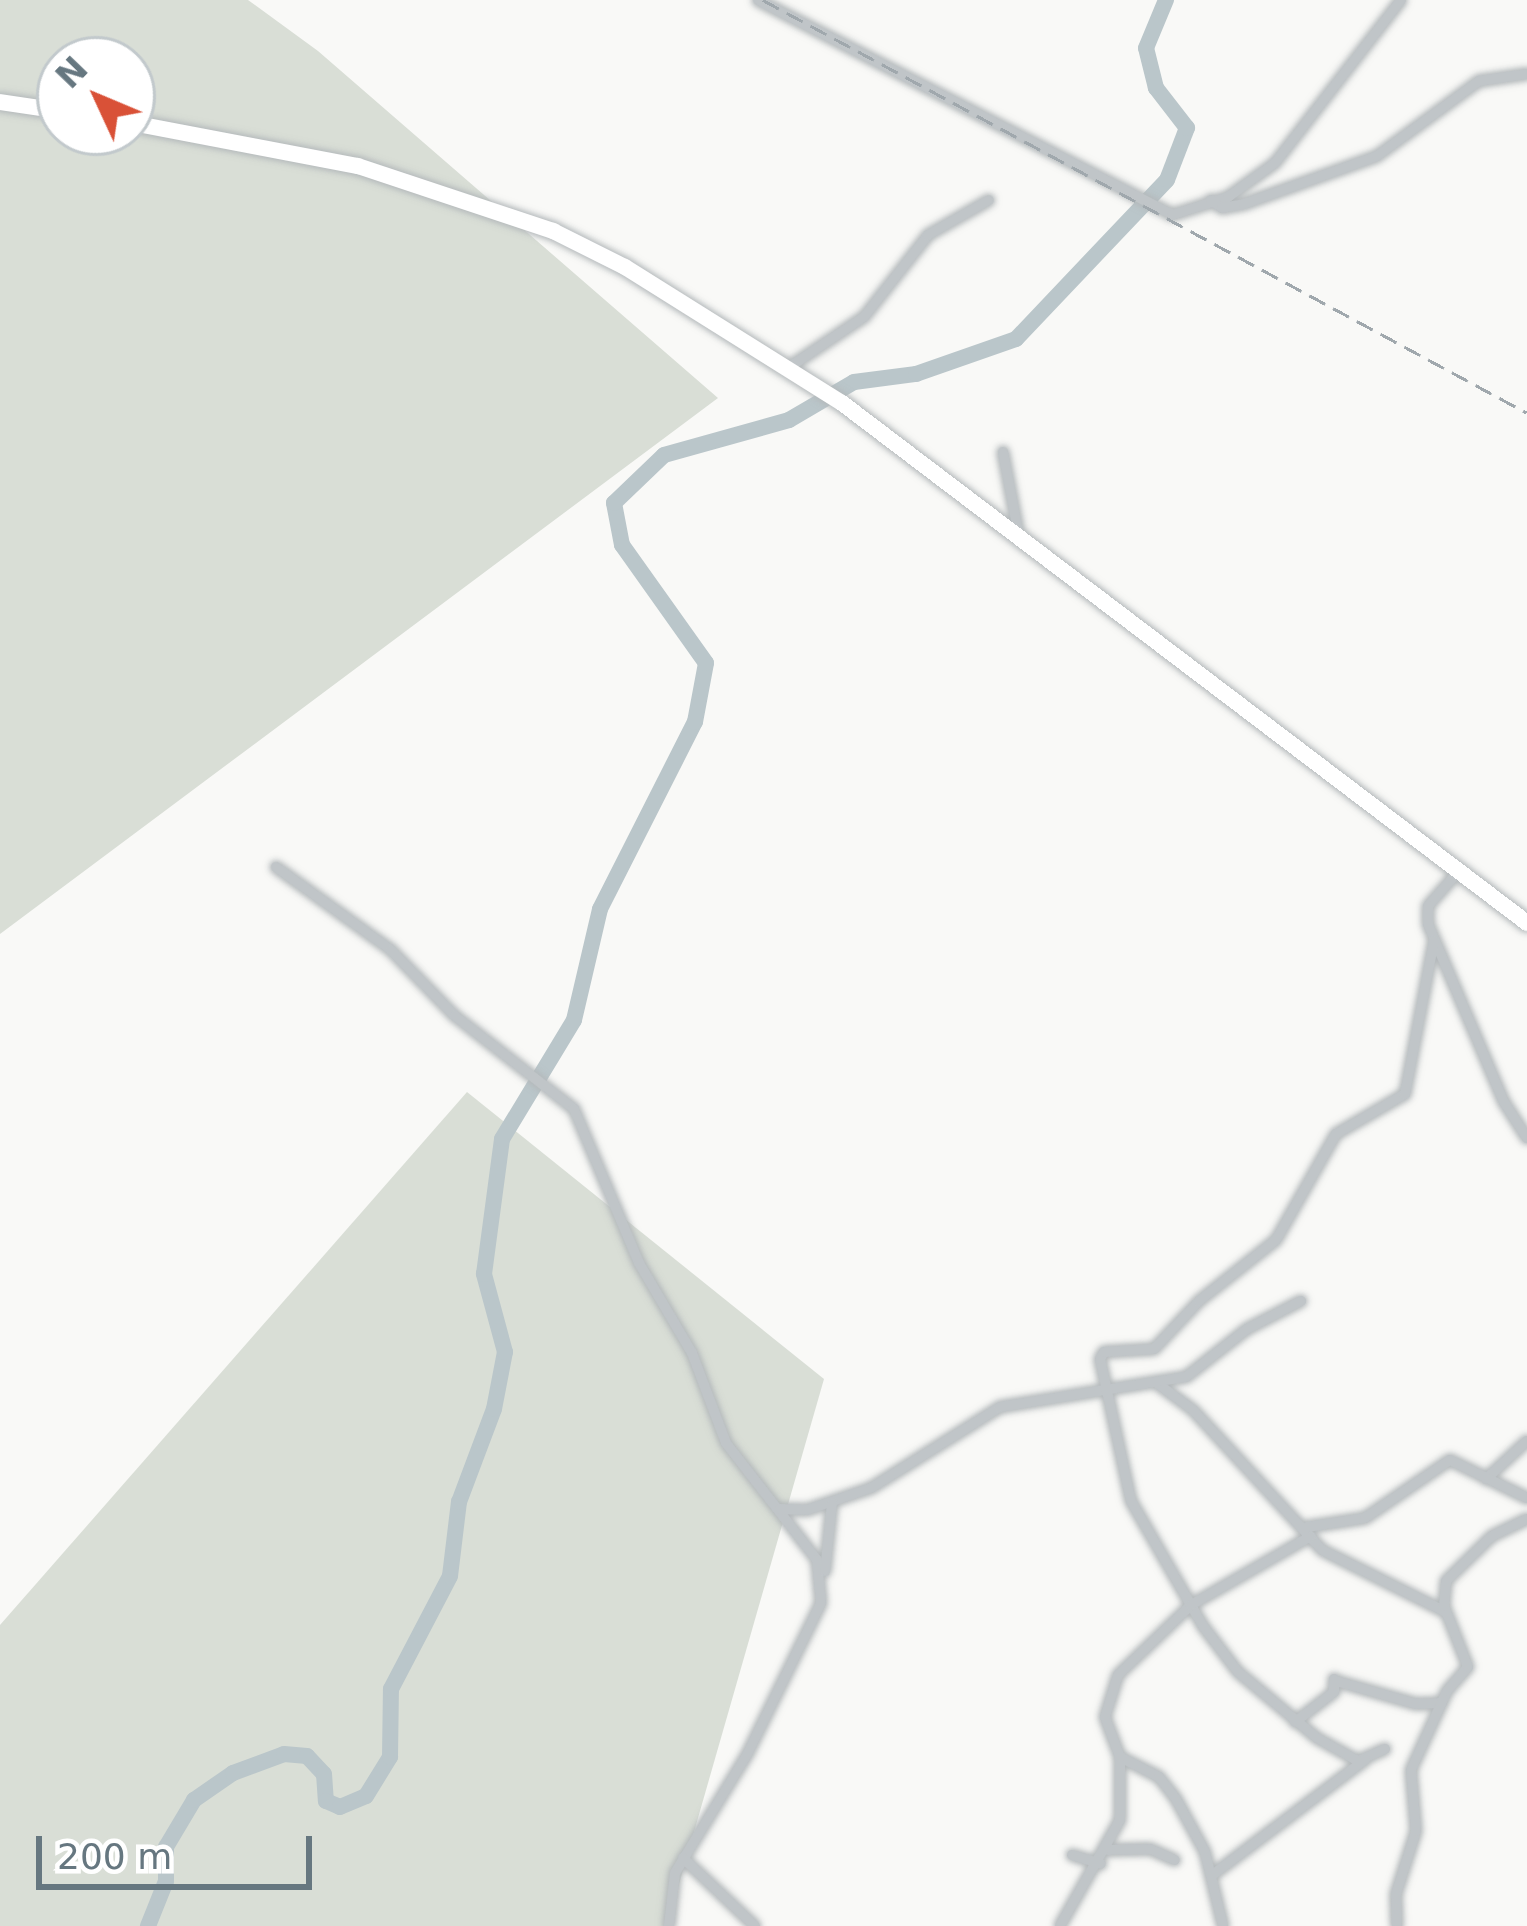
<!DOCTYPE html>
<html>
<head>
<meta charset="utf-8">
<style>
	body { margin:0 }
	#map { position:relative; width:1527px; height:1926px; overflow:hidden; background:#f9f9f7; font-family:"DejaVu Sans",sans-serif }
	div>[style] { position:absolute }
	.green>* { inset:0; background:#d9ded6 }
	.river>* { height:16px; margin:-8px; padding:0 8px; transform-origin:8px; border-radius:8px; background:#bac6ca }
	.roads { filter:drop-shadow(0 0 3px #b4b9bb) drop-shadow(0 0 3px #b4b9bb) }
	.minor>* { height:10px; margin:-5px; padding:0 5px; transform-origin:5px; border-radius:5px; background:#c0c5c8 }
	.highway>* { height:16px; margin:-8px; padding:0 8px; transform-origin:8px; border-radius:8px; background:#fff }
	.rail>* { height:3px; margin-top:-1.5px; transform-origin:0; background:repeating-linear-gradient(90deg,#a0a8ad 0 18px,transparent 0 27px) }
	span { translate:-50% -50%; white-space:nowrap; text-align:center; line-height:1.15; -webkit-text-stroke:12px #fff; paint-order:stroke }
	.north { position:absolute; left:36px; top:36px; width:120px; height:120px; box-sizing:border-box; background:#fff; border:3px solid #c2c9cc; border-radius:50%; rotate:314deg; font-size:33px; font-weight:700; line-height:48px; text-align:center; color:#667780 }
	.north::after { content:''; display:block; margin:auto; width:42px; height:54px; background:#d95137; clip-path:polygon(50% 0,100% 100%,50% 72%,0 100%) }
	.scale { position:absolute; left:36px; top:1836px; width:276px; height:54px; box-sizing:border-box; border:6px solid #667780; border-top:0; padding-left:15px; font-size:36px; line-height:42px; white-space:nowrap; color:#667780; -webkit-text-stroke:9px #fff; paint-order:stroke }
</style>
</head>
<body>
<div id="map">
	<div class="green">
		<div style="clip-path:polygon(evenodd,0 0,248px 0,318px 51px,718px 398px,0 934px,0 0,60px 60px,132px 60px,132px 132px,60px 132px,60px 60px)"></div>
		<div style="clip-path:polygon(467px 1092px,824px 1379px,667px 1926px,0 1926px,0 1625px)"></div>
	</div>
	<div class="river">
		<div style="left:148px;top:1926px;width:48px;rotate:-68.2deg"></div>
		<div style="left:166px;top:1881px;width:34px;rotate:-90deg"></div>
		<div style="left:166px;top:1847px;width:55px;rotate:-59.2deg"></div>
		<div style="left:194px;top:1800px;width:47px;rotate:-34.7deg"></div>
		<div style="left:233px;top:1773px;width:54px;rotate:-20.4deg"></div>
		<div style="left:284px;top:1754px;width:23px;rotate:5deg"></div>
		<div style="left:307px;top:1756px;width:25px;rotate:47deg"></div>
		<div style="left:324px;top:1774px;width:27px;rotate:86deg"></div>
		<div style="left:326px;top:1801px;width:15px;rotate:23deg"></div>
		<div style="left:340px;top:1807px;width:28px;rotate:-23deg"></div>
		<div style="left:366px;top:1796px;width:46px;rotate:-58.4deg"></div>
		<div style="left:390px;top:1757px;width:68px;rotate:-89.2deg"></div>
		<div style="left:391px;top:1689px;width:127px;rotate:-62.4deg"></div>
		<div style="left:450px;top:1576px;width:75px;rotate:-83.1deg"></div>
		<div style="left:459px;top:1502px;width:99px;rotate:-69.4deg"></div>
		<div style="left:494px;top:1409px;width:58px;rotate:-79.1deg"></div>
		<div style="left:505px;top:1352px;width:81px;rotate:-105.1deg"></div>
		<div style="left:484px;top:1274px;width:136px;rotate:-82.4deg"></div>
		<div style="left:502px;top:1139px;width:139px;rotate:-58.8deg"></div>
		<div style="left:574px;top:1020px;width:114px;rotate:-76.8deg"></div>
		<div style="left:600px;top:909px;width:210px;rotate:-63.1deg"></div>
		<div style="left:695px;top:722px;width:60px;rotate:-79.4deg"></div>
		<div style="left:706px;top:663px;width:145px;rotate:-125.4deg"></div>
		<div style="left:622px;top:545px;width:43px;rotate:-100.8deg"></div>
		<div style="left:614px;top:503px;width:69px;rotate:-43.8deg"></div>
		<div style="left:664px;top:455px;width:130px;rotate:-15.6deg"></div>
		<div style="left:789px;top:420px;width:75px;rotate:-30.3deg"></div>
		<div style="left:854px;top:382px;width:63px;rotate:-7.4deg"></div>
		<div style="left:916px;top:374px;width:106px;rotate:-19.3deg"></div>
		<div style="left:1016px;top:339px;width:219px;rotate:-46.5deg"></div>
		<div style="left:1167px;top:180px;width:56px;rotate:-69deg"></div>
		<div style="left:1187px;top:128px;width:51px;rotate:-127.8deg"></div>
		<div style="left:1156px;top:88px;width:41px;rotate:-104deg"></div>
		<div style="left:1146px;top:48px;width:52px;rotate:-67.4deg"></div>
	</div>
	<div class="roads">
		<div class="minor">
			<div style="left:758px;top:0;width:466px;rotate:27.4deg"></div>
			<div style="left:1172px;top:215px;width:59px;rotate:-17.8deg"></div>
			<div style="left:1228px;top:197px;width:58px;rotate:-35.9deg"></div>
			<div style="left:1275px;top:163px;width:206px;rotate:-52.3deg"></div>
			<div style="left:1211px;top:200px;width:14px;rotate:36deg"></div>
			<div style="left:1222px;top:208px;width:22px;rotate:-10deg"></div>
			<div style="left:1244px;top:204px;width:141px;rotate:-19.8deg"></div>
			<div style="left:1377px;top:156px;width:127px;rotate:-36.3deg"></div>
			<div style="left:1479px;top:81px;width:49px;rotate:-8.3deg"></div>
			<div style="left:788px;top:368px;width:92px;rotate:-33.9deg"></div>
			<div style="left:864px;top:317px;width:104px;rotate:-52deg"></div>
			<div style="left:928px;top:235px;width:70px;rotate:-29.8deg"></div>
			<div style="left:1003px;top:452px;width:86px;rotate:79.2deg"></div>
			<div style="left:276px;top:867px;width:142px;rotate:35.8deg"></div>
			<div style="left:391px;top:950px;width:92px;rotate:45.9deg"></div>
			<div style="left:455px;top:1016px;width:151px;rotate:38deg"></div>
			<div style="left:574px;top:1109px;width:167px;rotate:67.1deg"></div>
			<div style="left:639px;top:1263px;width:104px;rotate:59.5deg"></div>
			<div style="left:692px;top:1353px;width:96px;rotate:69.3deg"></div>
			<div style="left:726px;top:1443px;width:148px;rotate:52.1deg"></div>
			<div style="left:817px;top:1560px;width:43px;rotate:84.7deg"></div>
			<div style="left:821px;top:1603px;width:167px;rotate:116deg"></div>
			<div style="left:748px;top:1753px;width:140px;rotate:121.3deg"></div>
			<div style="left:675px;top:1873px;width:53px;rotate:96.5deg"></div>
			<div style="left:1458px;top:872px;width:45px;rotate:131.4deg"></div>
			<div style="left:1428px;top:906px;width:18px;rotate:90deg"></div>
			<div style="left:1428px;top:924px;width:194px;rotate:66.9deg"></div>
			<div style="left:1504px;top:1102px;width:43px;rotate:57.4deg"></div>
			<div style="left:1158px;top:1384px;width:44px;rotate:36.6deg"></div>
			<div style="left:1193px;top:1410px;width:190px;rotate:47.3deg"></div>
			<div style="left:1322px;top:1550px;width:139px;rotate:26.6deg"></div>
			<div style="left:1486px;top:1479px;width:56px;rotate:-42.8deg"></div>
			<div style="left:780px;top:1509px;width:27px;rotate:2deg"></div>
			<div style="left:807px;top:1510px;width:68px;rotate:-19deg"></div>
			<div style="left:871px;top:1488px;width:152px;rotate:-32.1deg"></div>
			<div style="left:1000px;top:1407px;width:188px;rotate:-9.2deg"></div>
			<div style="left:1186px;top:1377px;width:78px;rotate:-38.2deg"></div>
			<div style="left:1247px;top:1329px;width:61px;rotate:-27.4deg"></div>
			<div style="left:1307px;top:1527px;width:59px;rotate:-8.8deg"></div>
			<div style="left:1365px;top:1518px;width:103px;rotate:-34.3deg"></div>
			<div style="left:1450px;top:1460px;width:86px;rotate:26.3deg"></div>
			<div style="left:825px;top:1571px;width:68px;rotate:-84.1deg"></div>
			<div style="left:1336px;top:1681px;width:83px;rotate:16deg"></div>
			<div style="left:1416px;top:1704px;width:26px;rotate:-2deg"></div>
			<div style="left:1295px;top:1722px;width:49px;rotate:-37.6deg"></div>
			<div style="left:1334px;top:1692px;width:13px;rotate:-90deg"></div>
			<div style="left:1385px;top:1749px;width:30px;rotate:156deg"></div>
			<div style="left:1358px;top:1761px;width:47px;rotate:-150.7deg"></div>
			<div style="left:1317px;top:1738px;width:103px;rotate:-140.1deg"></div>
			<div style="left:1238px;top:1672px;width:58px;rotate:-127.3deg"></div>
			<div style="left:1203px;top:1626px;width:144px;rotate:-119.9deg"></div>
			<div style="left:1131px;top:1501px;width:145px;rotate:-102.3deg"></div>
			<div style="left:1100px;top:1359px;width:8px;rotate:-60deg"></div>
			<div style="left:1104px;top:1352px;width:50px;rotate:-3.4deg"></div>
			<div style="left:1154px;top:1349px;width:66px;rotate:-46.8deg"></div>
			<div style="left:1199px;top:1301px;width:98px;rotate:-38.4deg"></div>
			<div style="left:1276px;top:1240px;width:122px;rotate:-60.5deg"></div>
			<div style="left:1336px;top:1134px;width:80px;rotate:-30.1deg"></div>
			<div style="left:1405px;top:1094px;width:156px;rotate:-79.3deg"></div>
			<div style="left:1120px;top:1757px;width:44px;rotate:27.1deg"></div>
			<div style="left:1159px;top:1777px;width:28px;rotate:52deg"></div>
			<div style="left:1176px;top:1799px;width:60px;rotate:61.3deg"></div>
			<div style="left:1205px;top:1852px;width:76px;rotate:76.3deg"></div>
			<div style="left:1108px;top:1850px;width:42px;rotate:-1.4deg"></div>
			<div style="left:1150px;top:1849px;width:27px;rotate:24deg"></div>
			<div style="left:1072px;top:1855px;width:30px;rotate:17deg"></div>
			<div style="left:683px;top:1858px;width:99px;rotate:43.4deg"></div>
			<div style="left:1211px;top:1876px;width:193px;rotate:-37deg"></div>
			<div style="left:1060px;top:1926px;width:122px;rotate:-60.5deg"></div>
			<div style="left:1120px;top:1820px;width:63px;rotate:-90deg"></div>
			<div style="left:1120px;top:1757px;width:43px;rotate:-110.6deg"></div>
			<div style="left:1105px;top:1717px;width:44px;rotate:-72.8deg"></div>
			<div style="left:1118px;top:1675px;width:101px;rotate:-43.8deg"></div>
			<div style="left:1191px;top:1605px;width:138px;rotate:-29.9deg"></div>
			<div style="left:1397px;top:1926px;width:32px;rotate:-92deg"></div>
			<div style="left:1396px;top:1894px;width:66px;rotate:-72.4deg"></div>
			<div style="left:1416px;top:1831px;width:61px;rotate:-94.7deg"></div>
			<div style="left:1411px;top:1770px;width:87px;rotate:-65.5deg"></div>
			<div style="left:1447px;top:1691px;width:32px;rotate:-49deg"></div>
			<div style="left:1468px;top:1667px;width:66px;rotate:-111.5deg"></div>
			<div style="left:1444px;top:1606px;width:25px;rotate:-85deg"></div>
			<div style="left:1446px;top:1581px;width:64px;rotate:-44.4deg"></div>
			<div style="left:1492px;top:1536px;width:39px;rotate:-26deg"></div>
		</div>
		<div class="highway">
			<div style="left:0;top:102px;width:61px;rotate:8.5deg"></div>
			<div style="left:132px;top:123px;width:230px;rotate:10.8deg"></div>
			<div style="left:358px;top:166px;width:206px;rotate:18.4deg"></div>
			<div style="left:553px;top:231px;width:80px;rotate:26.6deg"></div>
			<div style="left:625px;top:267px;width:256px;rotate:32.1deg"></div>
			<div style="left:842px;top:403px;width:860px;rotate:37.2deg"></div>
		</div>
	</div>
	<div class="rail">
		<div style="left:763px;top:0;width:868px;rotate:28.39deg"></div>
	</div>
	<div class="north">N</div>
	<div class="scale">200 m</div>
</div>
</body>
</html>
